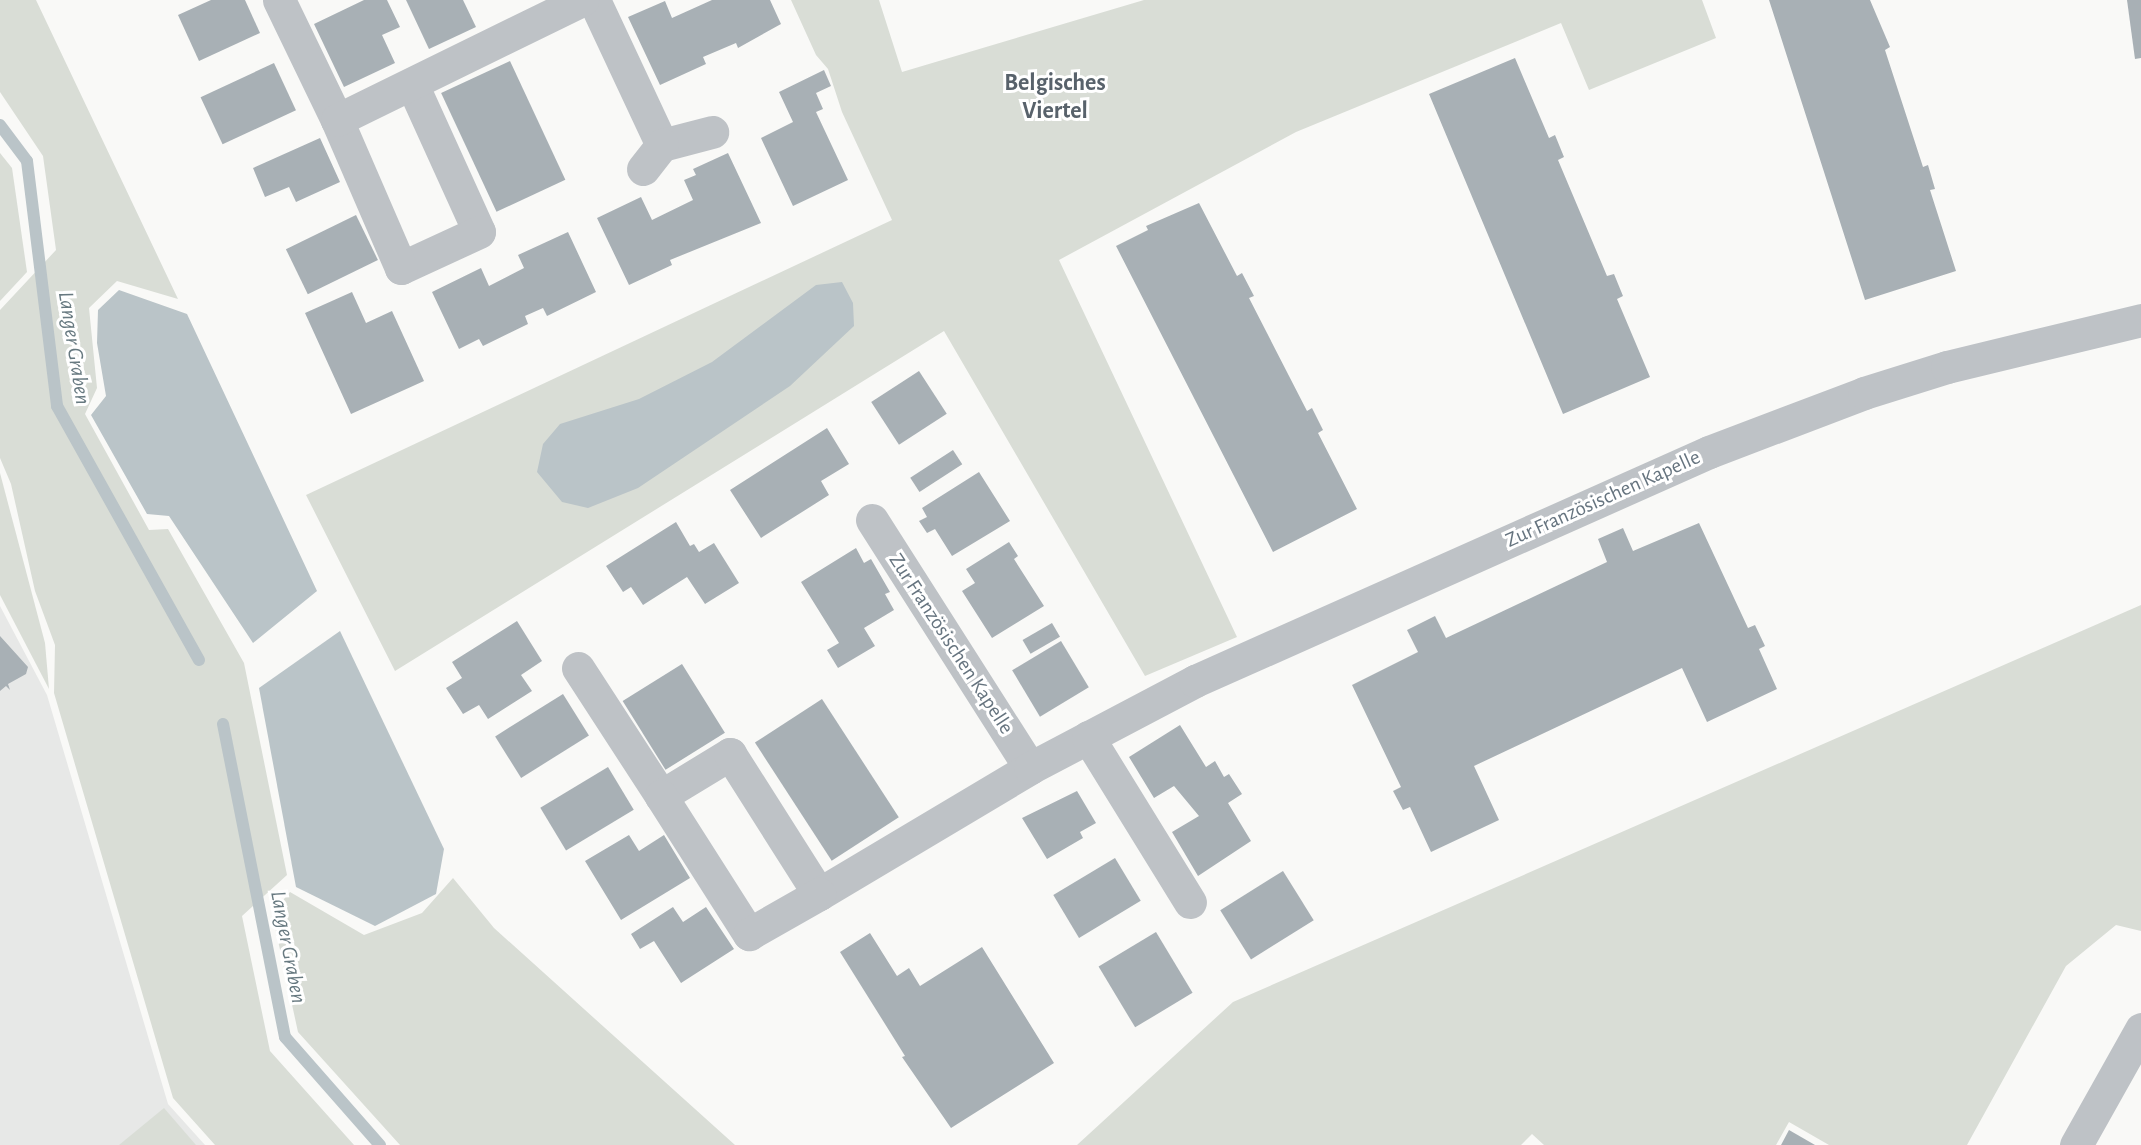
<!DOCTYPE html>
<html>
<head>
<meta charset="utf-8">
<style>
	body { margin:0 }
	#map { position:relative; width:2141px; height:1145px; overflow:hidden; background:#f9f9f7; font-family:"Alegreya Sans",sans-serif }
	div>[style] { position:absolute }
	.built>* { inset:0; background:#e7e8e7 }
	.green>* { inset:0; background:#d9ddd6 }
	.water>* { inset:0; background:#bac4c8 }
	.stream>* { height:12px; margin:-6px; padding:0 6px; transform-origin:6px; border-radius:6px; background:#bac4c8 }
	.building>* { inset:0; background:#a8b0b5; transform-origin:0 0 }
	.street>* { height:33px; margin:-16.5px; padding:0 16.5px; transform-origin:16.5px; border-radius:16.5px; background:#bec2c6 }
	span { translate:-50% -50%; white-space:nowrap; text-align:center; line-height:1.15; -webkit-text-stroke:6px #fff; paint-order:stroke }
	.street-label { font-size:21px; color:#66747f }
	.water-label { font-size:22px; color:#677980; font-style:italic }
	.quarter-label { font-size:24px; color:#58626b; font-weight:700 }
</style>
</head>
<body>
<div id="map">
	<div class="built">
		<div style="clip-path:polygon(0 606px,47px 695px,168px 1104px,205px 1145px,0 1145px)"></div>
	</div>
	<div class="green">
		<div style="clip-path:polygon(0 0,36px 0,178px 299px,117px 281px,89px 308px,97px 388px,85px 414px,149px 530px,168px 529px,244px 663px,287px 875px,242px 916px,270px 1051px,354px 1145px,215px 1145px,173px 1098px,54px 693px,55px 645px,35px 591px,11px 484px,0 458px,0 310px,56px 250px,43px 156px,0 92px)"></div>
		<div style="clip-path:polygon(791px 0,879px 0,902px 72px,1144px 0,1702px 0,1716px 38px,1589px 90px,1561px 23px,1296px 132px,1059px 260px,1237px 637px,1145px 676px,944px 331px,395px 671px,306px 495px,892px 220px,842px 112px,828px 69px,816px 55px)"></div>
		<div style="clip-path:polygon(0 153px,12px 168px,27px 272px,0 301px)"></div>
		<div style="clip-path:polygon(0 473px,45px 643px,49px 689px,0 595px)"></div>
		<div style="clip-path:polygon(2141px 605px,2141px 931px,2116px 925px,2066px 966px,1967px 1145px,1829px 1145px,1789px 1122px,1776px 1145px,1544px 1145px,1532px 1134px,1521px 1145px,1077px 1145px,1233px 1002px)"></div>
		<div style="clip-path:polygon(453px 878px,494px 928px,735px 1145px,400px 1145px,298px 1032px,272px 913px,290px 892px,364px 935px,422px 913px)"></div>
		<div style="clip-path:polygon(164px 1108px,196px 1145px,119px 1145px)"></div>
	</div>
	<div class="water">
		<div style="clip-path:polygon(842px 282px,853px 303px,854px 326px,790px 386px,638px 488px,588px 508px,562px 502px,537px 472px,543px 444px,560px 424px,639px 399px,712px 362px,816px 285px)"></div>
		<div style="clip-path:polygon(119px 290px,187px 314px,317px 591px,253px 643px,169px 516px,147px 514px,91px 415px,106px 396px,97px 343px,98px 310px)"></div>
		<div style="clip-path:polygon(340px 631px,444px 849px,436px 894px,375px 926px,296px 887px,259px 688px)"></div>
	</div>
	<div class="stream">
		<div style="left:0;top:125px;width:45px;rotate:53.1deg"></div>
		<div style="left:27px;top:161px;width:247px;rotate:83deg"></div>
		<div style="left:57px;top:406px;width:291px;rotate:60.8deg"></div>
		<div style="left:223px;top:724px;width:319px;rotate:78.8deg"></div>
		<div style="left:285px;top:1037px;width:144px;rotate:48.7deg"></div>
	</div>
	<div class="building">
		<div style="clip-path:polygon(211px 0,245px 0,260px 33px,199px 61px,178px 15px)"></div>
		<div style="clip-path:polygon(364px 0,387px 0,400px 27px,382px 35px,395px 63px,344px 87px,314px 24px)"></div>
		<div style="clip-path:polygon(406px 0,463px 0,476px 27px,429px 49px)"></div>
		<div style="clip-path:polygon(712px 0,770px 0,781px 24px,738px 48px,736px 43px,703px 57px,706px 64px,660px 85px,628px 17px,665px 1px,672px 18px)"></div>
		<div style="clip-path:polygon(1769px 0,1870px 0,1890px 47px,1885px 50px,1923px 167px,1928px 165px,1935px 189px,1930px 190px,1956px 271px,1865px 300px)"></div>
		<div style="clip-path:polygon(2127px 0,2141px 0,2141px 58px,2135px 59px)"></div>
		<div style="clip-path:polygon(1515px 58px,1549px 138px,1555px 135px,1564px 157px,1558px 160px,1607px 276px,1614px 274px,1623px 296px,1617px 299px,1650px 377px,1563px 414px,1429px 94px)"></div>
		<div style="left:510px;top:61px;width:131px;height:76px;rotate:65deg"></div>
		<div style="left:274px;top:63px;width:52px;height:81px;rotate:65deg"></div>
		<div style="clip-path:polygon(824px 70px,831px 86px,816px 93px,823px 109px,816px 112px,848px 180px,793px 206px,761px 138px,793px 122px,779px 92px)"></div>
		<div style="clip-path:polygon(320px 138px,340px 182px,296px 202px,289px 187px,265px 197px,253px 168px)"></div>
		<div style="clip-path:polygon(728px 153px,761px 223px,670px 260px,672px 265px,629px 285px,597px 218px,641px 197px,652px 220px,693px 200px,684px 180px,696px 175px,693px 169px)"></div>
		<div style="clip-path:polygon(1199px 203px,1237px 276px,1242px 273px,1254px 296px,1249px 298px,1307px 411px,1312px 408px,1323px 430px,1318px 433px,1357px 509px,1273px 552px,1116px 246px,1148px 230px,1146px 226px)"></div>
		<div style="left:356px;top:215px;width:50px;height:78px;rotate:64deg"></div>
		<div style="clip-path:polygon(568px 232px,596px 292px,547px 316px,543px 308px,525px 316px,528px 324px,483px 346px,479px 339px,459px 349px,432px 292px,481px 268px,489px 286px,524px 268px,518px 255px)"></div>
		<div style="clip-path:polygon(352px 292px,366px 323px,392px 311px,424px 381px,351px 414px,305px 313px)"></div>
		<div style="left:919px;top:371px;width:51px;height:57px;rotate:57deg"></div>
		<div style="clip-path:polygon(827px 428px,849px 464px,821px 481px,829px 495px,761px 538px,730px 490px)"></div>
		<div style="left:953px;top:450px;width:17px;height:51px;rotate:57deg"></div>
		<div style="clip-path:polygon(979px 472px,1010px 521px,952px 556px,935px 529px,927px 533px,919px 521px,927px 517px,922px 508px)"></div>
		<div style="clip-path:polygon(676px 522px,690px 546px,694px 544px,699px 552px,714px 543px,739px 583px,705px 604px,687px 577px,643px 605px,631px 587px,623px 592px,606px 566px)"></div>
		<div style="clip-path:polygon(1699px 523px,1748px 628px,1755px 625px,1765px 646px,1759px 649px,1777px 689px,1707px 722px,1682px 668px,1474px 766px,1499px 820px,1431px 852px,1410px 807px,1403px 810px,1393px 791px,1401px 787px,1352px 685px,1418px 652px,1407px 630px,1435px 616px,1446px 638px,1607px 562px,1598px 539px,1623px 528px,1633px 551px)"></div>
		<div style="clip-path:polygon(1009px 542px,1018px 556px,1014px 559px,1044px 606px,992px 638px,962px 591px,975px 583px,966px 569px)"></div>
		<div style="clip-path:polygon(856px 548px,864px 563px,871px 559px,890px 592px,885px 594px,894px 610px,864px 628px,875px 646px,838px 668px,827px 650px,839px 643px,801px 582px)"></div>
		<div style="clip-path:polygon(517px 621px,542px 661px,521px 675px,532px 691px,488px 719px,479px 705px,463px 714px,446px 688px,462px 678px,452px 662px)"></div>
		<div style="left:1052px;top:623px;width:16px;height:34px;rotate:60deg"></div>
		<div style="clip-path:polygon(0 636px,28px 667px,26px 674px,8px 684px,10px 690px,6px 686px,0 691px)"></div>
		<div style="left:1061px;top:641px;width:54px;height:57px;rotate:59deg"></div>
		<div style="left:682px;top:664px;width:81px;height:70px;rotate:58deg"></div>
		<div style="left:563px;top:694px;width:49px;height:80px;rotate:58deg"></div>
		<div style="left:822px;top:699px;width:141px;height:80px;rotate:57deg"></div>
		<div style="clip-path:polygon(1180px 725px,1206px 767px,1215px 761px,1224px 777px,1229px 774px,1242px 794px,1228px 803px,1251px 841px,1198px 876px,1172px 832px,1199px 816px,1174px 786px,1154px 798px,1129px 757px)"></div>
		<div style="left:608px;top:767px;width:50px;height:79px;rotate:59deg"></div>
		<div style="clip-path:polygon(1077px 791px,1096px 823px,1080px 832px,1083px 838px,1047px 859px,1022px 818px)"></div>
		<div style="clip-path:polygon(629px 835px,639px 851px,664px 835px,690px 878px,621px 920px,585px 861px)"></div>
		<div style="left:1115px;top:858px;width:50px;height:72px;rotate:59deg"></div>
		<div style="left:1283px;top:871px;width:58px;height:74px;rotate:58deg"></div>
		<div style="clip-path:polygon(673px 907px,683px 922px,706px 907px,734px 949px,681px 983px,654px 941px,640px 949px,631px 934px)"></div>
		<div style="left:1156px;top:932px;width:71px;height:67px;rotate:59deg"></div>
		<div style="clip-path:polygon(870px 933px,897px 976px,909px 968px,920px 986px,982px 947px,1054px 1063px,951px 1128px,902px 1057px,905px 1056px,840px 952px)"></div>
		<div style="clip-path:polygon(1789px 1130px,1815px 1145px,1781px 1145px)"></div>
	</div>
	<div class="street">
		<div style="left:279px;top:0;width:133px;rotate:64.2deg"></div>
		<div style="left:594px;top:0;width:160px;rotate:64.9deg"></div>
		<div style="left:662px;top:145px;width:52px;rotate:-14.6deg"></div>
		<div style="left:412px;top:84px;width:162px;rotate:65.6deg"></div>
		<div style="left:479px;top:232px;width:86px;rotate:155.2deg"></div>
		<div style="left:401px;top:268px;width:161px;rotate:-113.4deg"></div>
		<div style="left:337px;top:120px;width:273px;rotate:-26.1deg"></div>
		<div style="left:643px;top:169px;width:31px;rotate:-52deg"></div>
		<div style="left:872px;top:520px;width:294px;rotate:57.5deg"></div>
		<div style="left:578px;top:668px;width:153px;rotate:57deg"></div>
		<div style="left:661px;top:796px;width:81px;rotate:-31.3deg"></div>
		<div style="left:730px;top:754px;width:166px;rotate:57.6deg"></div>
		<div style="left:819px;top:894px;width:246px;rotate:-30.8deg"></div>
		<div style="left:1030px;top:768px;width:187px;rotate:-27.8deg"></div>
		<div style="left:1195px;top:681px;width:563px;rotate:-24.01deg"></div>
		<div style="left:1709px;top:452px;width:166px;rotate:-20.8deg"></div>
		<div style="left:1864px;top:393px;width:87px;rotate:-17.4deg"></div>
		<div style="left:1947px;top:367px;width:200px;rotate:-13.6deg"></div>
		<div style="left:1088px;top:737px;width:194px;rotate:58.3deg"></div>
		<div style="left:661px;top:796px;width:164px;rotate:57.5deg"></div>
		<div style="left:749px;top:934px;width:81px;rotate:-29.7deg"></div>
		<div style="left:2076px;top:1145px;width:133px;rotate:-60.7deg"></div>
	</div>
	<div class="street-label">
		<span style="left:1603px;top:499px;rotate:-24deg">Zur Französischen Kapelle</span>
		<span style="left:951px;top:644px;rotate:57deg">Zur Französischen Kapelle</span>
	</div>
	<div class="water-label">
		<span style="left:74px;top:348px;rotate:81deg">Langer Graben</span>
		<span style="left:288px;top:947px;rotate:79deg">Langer Graben</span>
	</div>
	<div class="quarter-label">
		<span style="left:1055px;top:98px">Belgisches<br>Viertel</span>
	</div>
</div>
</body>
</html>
